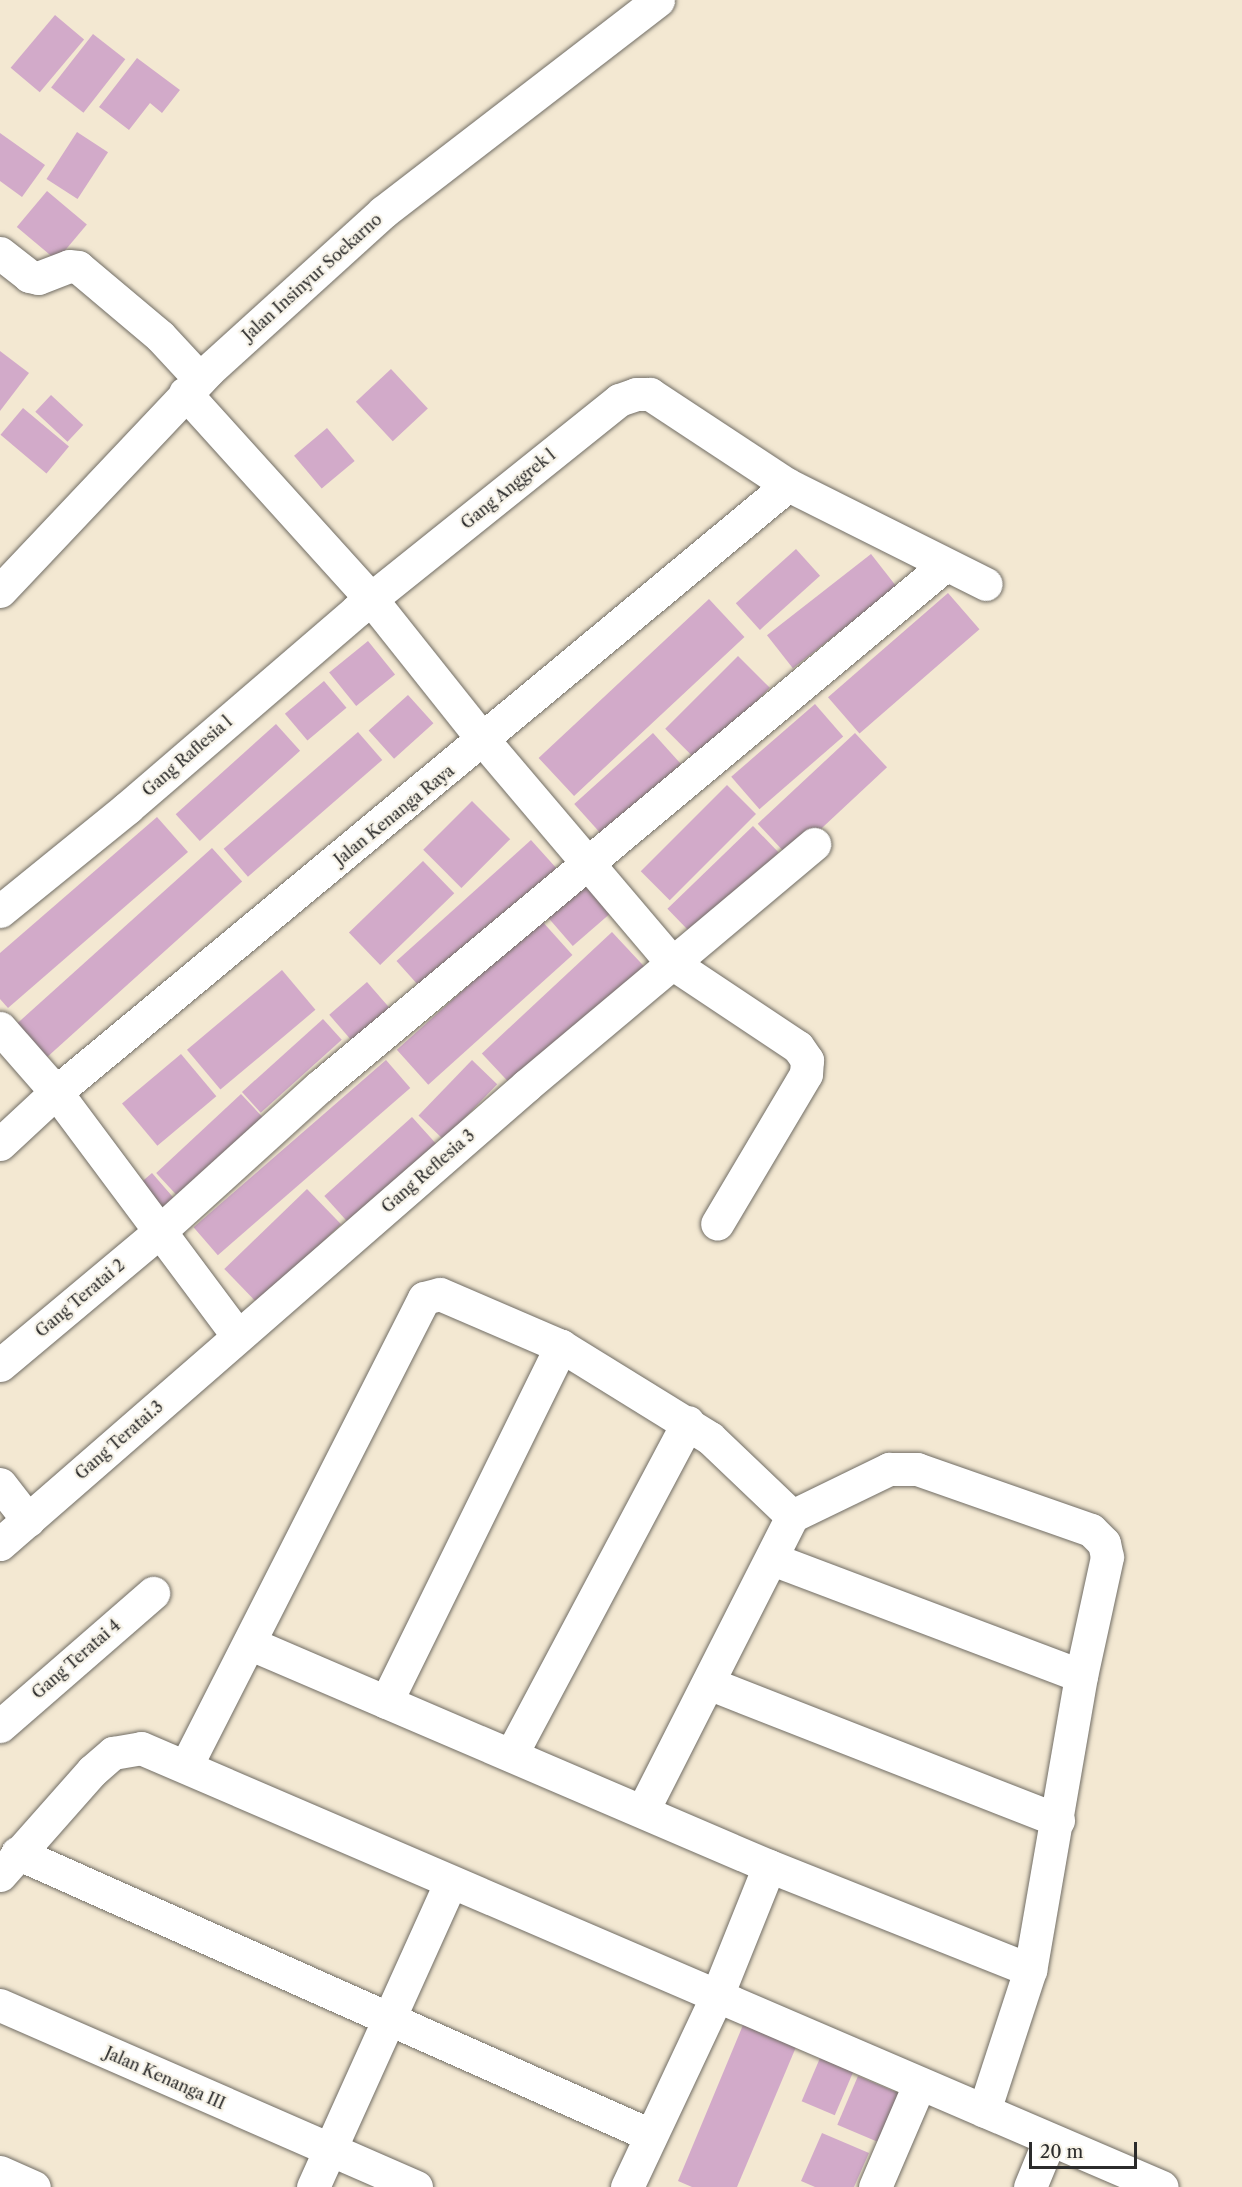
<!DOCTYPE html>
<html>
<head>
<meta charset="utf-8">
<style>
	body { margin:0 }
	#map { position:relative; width:1242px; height:2187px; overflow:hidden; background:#f3e8d2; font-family:"Libre Caslon Text",serif }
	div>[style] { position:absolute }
	.building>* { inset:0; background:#d2aac9; transform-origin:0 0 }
	.roads { filter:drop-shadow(0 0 2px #716d65) drop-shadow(0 0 2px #716d65) }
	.minor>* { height:33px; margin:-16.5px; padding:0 16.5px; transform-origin:16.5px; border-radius:16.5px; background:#fff }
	span { translate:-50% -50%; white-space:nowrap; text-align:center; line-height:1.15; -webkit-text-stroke:4.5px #f7f3e8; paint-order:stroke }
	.street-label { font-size:16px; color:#2b2b2b }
	.scale { position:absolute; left:1029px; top:2142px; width:108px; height:27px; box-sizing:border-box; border:3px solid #2b2b2b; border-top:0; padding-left:8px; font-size:18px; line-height:21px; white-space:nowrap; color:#2b2b2b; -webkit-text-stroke:4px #f7f3e8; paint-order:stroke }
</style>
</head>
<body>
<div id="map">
	<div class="building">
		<div style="left:55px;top:15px;width:38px;height:69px;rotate:40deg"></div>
		<div style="left:93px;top:34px;width:41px;height:68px;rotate:38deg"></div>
		<div style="clip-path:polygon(137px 58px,180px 90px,162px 113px,150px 103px,129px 130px,99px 107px)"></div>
		<div style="left:77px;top:132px;width:37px;height:56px;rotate:33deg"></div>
		<div style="clip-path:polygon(0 133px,45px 165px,22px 197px,0 181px)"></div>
		<div style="left:47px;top:191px;width:52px;height:47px;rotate:40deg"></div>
		<div style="clip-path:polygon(0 351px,29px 373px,0 411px)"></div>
		<div style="left:391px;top:369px;width:54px;height:48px;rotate:47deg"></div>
		<div style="left:51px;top:395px;width:44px;height:23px;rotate:43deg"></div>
		<div style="left:23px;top:408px;width:60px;height:35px;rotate:40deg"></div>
		<div style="left:327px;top:428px;width:43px;height:43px;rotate:50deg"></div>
		<div style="left:796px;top:549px;width:36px;height:81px;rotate:48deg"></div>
		<div style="left:871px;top:554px;width:42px;height:132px;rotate:52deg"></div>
		<div style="left:948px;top:593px;width:48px;height:159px;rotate:49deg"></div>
		<div style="left:709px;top:599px;width:52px;height:233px;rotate:47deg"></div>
		<div style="left:368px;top:641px;width:43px;height:50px;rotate:51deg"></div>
		<div style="left:738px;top:656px;width:45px;height:103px;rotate:45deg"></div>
		<div style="left:324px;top:681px;width:35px;height:51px;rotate:50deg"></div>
		<div style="left:408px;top:695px;width:38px;height:53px;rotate:48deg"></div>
		<div style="left:815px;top:704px;width:43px;height:111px;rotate:49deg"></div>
		<div style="left:276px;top:724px;width:36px;height:135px;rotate:48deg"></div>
		<div style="left:358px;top:732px;width:37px;height:178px;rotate:49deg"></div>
		<div style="left:653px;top:733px;width:42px;height:106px;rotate:48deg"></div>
		<div style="left:855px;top:733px;width:47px;height:133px;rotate:47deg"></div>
		<div style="left:727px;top:785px;width:41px;height:122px;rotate:45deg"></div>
		<div style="left:472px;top:801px;width:54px;height:69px;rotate:45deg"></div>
		<div style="clip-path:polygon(157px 817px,188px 852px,8px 1008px,0 999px,0 953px)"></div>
		<div style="left:753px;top:826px;width:37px;height:119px;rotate:46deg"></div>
		<div style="left:531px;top:840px;width:38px;height:181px;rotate:48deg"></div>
		<div style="left:212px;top:848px;width:45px;height:266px;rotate:48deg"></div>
		<div style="left:423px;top:861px;width:45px;height:103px;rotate:46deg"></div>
		<div style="left:590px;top:882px;width:37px;height:55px;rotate:49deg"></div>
		<div style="left:541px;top:920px;width:47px;height:194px;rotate:48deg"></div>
		<div style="left:612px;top:932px;width:53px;height:178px;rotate:47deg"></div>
		<div style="left:282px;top:970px;width:52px;height:124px;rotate:50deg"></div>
		<div style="left:367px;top:982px;width:44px;height:50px;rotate:49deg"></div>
		<div style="left:323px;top:1019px;width:28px;height:109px;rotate:48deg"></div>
		<div style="left:181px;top:1054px;width:55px;height:77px;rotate:50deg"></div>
		<div style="left:386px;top:1060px;width:37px;height:255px;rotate:49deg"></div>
		<div style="left:472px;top:1060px;width:35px;height:77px;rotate:44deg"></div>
		<div style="left:241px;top:1094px;width:37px;height:116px;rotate:47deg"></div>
		<div style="left:412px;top:1117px;width:40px;height:118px;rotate:48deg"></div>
		<div style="left:152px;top:1173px;width:41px;height:23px;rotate:49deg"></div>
		<div style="left:307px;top:1189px;width:49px;height:115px;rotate:46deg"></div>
		<div style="clip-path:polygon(743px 2025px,796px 2047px,737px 2187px,692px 2187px,678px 2181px)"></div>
		<div style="left:820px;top:2058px;width:36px;height:47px;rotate:23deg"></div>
		<div style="left:858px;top:2076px;width:52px;height:53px;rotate:23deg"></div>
		<div style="clip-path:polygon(822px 2133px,869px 2153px,854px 2187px,815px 2187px,801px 2181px)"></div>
	</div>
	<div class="roads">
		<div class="minor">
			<div style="left:0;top:253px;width:37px;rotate:38deg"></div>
			<div style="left:29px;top:276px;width:9px;rotate:13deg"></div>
			<div style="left:38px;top:278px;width:33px;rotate:-21deg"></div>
			<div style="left:69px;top:266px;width:9px;rotate:6deg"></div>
			<div style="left:78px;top:267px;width:107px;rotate:40.1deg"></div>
			<div style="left:160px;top:336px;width:59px;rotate:47.1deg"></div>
			<div style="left:185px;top:393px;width:278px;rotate:47.9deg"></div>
			<div style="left:371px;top:599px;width:181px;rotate:51.5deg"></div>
			<div style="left:484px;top:741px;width:291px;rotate:49.7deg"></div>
			<div style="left:672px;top:963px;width:151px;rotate:33.7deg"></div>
			<div style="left:798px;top:1047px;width:16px;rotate:55deg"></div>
			<div style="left:807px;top:1060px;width:14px;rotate:94deg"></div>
			<div style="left:806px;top:1074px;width:174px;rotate:120.7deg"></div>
			<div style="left:0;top:591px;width:304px;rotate:-46.6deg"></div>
			<div style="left:209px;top:370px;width:235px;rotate:-42.2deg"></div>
			<div style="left:383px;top:212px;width:347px;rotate:-37.6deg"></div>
			<div style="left:0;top:911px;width:164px;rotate:-39deg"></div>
			<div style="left:127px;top:808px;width:303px;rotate:-40.7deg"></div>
			<div style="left:357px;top:610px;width:336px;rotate:-38.7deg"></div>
			<div style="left:619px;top:400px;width:18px;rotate:-19deg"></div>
			<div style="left:636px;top:394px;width:14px"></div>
			<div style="left:650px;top:394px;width:165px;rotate:33.4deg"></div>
			<div style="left:788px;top:485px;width:221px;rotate:26.6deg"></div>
			<div style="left:0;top:1028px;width:85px;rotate:48.8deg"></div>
			<div style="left:56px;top:1092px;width:304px;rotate:53.3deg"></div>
			<div style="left:0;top:1144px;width:76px;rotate:-42.9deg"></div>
			<div style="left:56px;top:1092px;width:951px;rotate:-39.67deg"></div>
			<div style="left:0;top:1365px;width:209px;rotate:-39.9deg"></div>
			<div style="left:160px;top:1231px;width:215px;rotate:-42.2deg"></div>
			<div style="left:319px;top:1087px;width:815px;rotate:-39.82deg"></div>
			<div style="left:0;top:1484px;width:46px;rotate:52.1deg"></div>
			<div style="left:0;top:1544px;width:699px;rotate:-41.05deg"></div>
			<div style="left:527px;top:1085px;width:375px;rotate:-40deg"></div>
			<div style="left:772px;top:1559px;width:330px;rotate:20.7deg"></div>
			<div style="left:251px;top:1644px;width:564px;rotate:23.2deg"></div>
			<div style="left:769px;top:1866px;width:281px;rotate:21.7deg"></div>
			<div style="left:708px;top:1683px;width:376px;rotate:21.4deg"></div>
			<div style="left:386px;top:1702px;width:397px;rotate:-63.8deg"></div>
			<div style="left:0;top:1726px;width:203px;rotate:-41deg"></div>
			<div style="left:511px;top:1755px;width:377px;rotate:-62deg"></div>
			<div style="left:186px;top:1766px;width:525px;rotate:-63.04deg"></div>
			<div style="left:424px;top:1298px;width:16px;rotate:-14deg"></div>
			<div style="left:440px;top:1294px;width:132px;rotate:23.3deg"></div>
			<div style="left:561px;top:1346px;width:175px;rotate:31.7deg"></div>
			<div style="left:710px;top:1438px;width:113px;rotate:43.6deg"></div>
			<div style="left:643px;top:1810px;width:330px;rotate:-63.1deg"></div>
			<div style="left:792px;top:1516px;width:108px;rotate:-25.9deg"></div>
			<div style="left:889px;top:1469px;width:28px"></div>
			<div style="left:917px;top:1469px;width:184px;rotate:19.3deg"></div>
			<div style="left:1091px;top:1530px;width:18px;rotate:45deg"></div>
			<div style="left:1104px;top:1543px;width:14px;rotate:78deg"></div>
			<div style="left:1107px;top:1557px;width:122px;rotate:102.3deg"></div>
			<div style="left:1081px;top:1676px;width:298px;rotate:99.8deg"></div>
			<div style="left:1030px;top:1970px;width:148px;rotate:108.1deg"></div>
			<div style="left:17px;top:1853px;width:693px;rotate:24.01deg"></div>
			<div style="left:0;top:1875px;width:139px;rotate:-48.5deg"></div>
			<div style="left:92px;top:1771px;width:28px;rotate:-41deg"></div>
			<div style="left:113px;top:1753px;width:28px;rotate:-10deg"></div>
			<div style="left:141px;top:1748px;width:1111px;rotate:23.27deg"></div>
			<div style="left:0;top:2005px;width:454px;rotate:23.6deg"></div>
			<div style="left:0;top:2172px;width:37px;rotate:24deg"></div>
			<div style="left:313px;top:2187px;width:333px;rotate:-65.7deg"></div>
			<div style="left:627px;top:2187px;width:209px;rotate:-64.8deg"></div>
			<div style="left:716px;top:1998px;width:142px;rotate:-68.1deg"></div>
			<div style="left:875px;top:2187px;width:111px;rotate:-66.7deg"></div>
			<div style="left:1030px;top:2187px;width:50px;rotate:-67.6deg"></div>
		</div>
	</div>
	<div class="street-label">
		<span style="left:312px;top:277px;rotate:-42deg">Jalan Insinyur Soekarno</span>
		<span style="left:508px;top:489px;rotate:-39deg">Gang Anggrek l</span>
		<span style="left:187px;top:756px;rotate:-41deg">Gang Raflesia l</span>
		<span style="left:394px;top:815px;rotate:-39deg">Jalan Kenanga Raya</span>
		<span style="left:428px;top:1171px;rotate:-41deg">Gang Reflesia 3</span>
		<span style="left:80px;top:1298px;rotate:-40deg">Gang Teratai 2</span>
		<span style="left:119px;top:1440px;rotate:-41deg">Gang Teratai.3</span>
		<span style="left:76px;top:1659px;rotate:-41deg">Gang Teratai 4</span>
		<span style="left:165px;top:2078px;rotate:24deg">Jalan Kenanga III</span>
	</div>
	<div class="scale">20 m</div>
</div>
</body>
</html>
